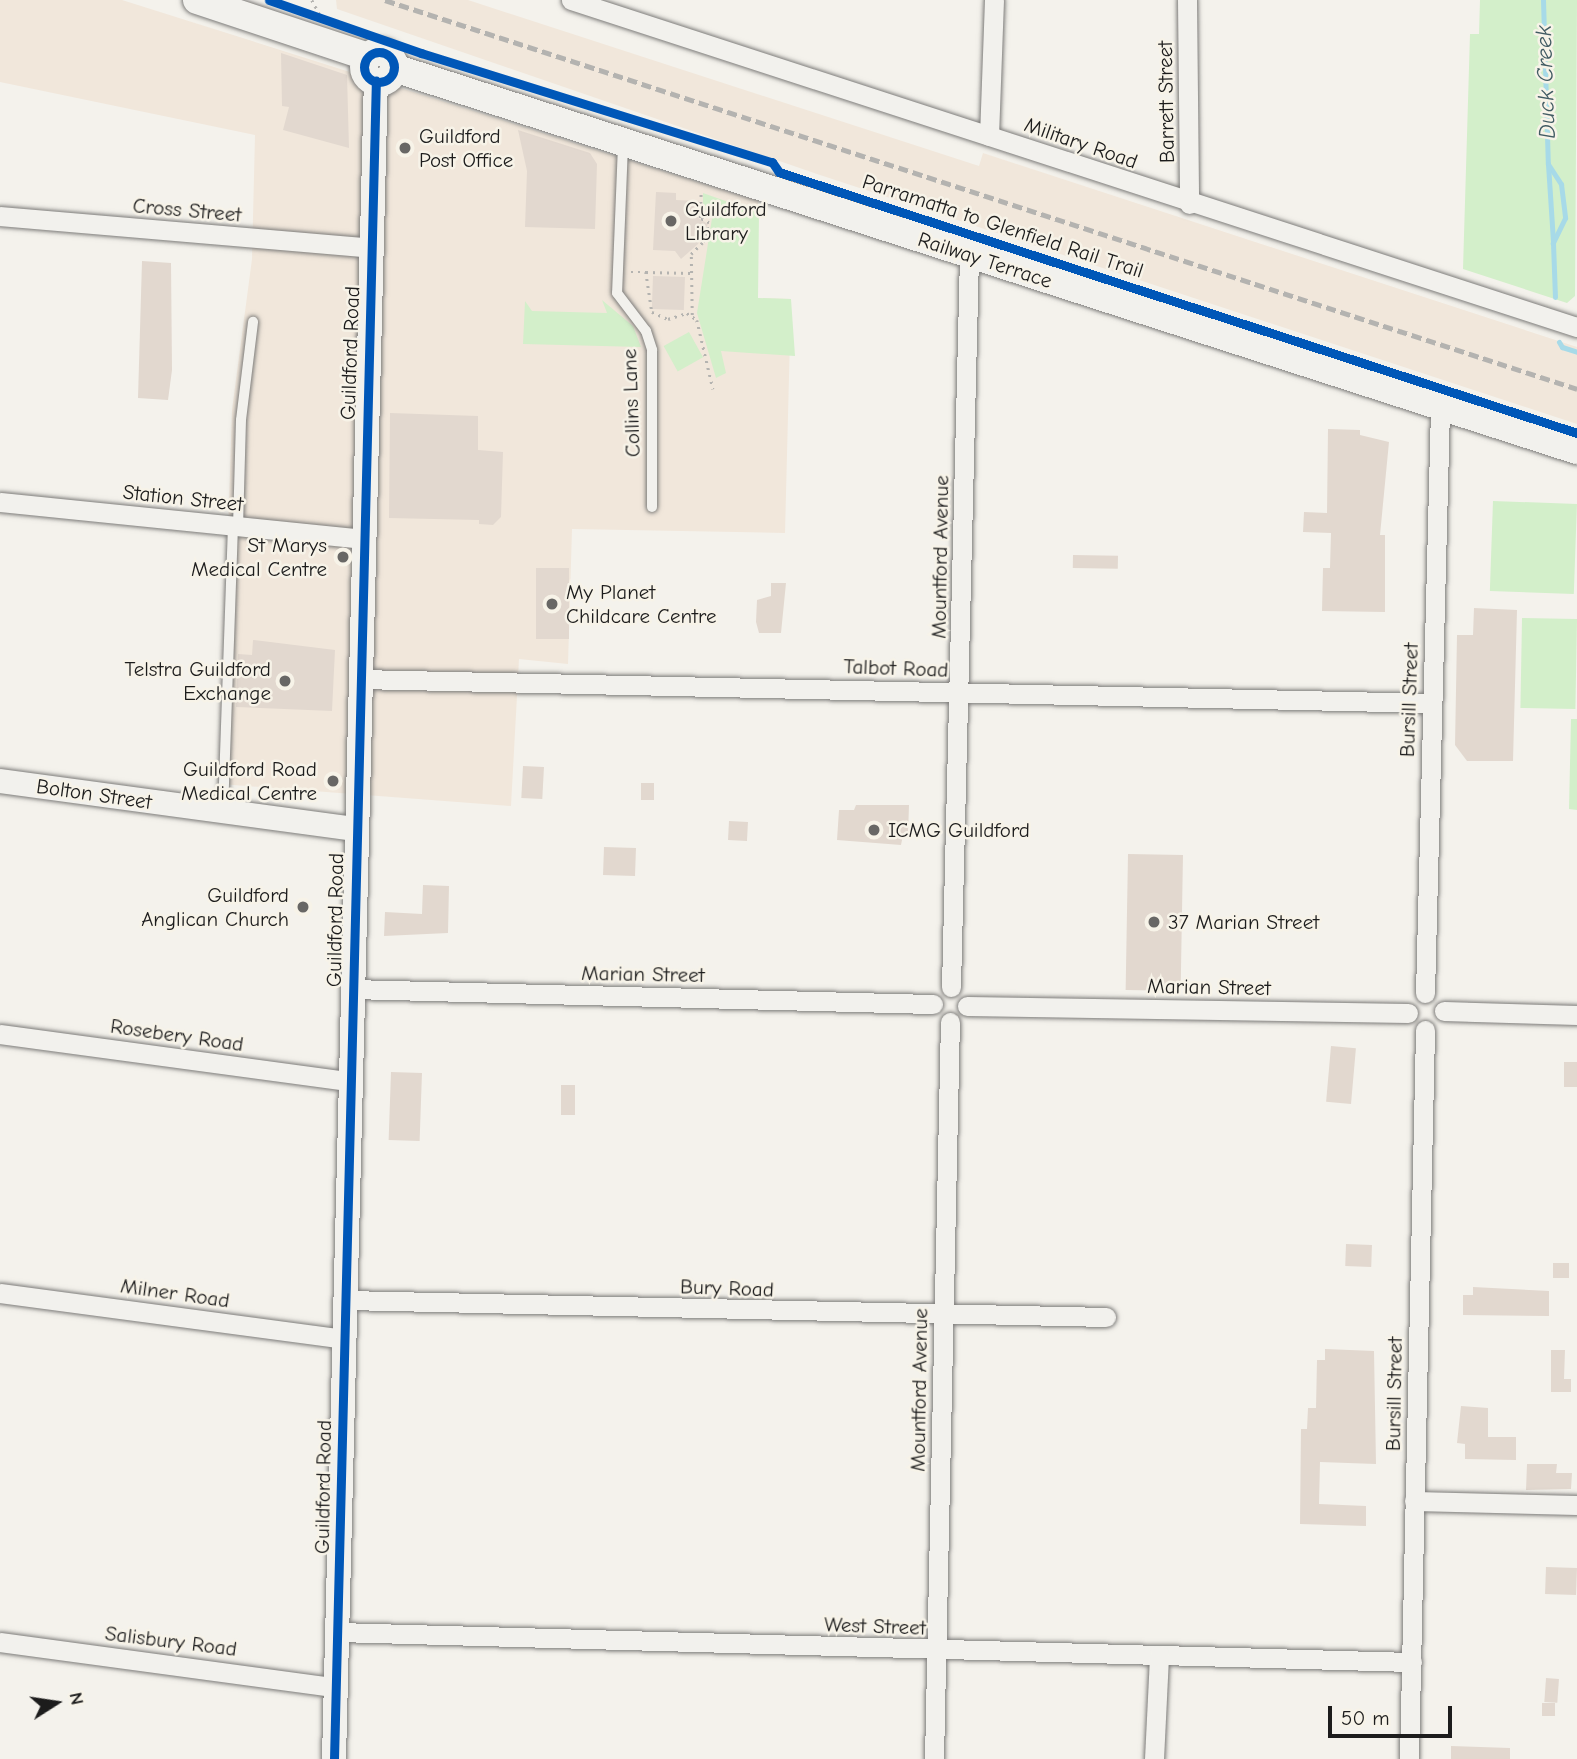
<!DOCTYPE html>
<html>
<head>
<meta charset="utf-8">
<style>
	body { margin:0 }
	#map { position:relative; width:1577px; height:1759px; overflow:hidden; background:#f4f2ec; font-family:"Comic Neue",sans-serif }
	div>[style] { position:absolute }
	.built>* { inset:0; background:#f1e7db }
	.green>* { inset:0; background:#d3efca; transform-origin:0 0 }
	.stream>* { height:5px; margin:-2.5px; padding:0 2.5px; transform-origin:2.5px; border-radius:2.5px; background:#a7dae8 }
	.building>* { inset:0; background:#e2d8cf; transform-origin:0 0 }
	.path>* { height:2.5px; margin-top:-1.25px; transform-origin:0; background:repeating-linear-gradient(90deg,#b4b3b0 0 2px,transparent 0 7px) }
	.roads { filter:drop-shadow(0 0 2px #7d7c7a) drop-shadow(0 0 2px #7d7c7a) }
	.service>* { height:10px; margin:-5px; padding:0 5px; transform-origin:5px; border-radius:5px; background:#f2f1ed }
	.minor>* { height:19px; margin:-9.5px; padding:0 9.5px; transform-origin:9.5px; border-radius:9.5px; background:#f2f1ed }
	.tertiary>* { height:24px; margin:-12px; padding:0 12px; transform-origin:12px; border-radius:12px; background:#f2f1ed }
	.secondary>* { height:28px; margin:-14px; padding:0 14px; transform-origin:14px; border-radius:14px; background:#f2f1ed }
	.secondary>.ring { margin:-14px; padding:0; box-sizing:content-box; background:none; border:28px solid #f2f1ed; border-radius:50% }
	.rail>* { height:5px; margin-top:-2.5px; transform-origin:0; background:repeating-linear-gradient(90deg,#b4b3b0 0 10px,transparent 0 15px) }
	.cycleway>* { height:9px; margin:-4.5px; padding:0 4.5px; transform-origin:4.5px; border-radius:4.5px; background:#0057b8 }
	.cycleway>.ring { margin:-4.5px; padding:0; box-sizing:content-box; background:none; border:9px solid #0057b8; border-radius:50% }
	.dots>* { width:19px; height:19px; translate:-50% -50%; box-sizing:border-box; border:4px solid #f7f3e8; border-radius:50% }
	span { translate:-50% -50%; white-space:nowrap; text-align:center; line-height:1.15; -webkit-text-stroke:5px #f7f3e8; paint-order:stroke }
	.street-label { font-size:21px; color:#1c1c1c }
	.poi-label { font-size:21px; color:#1c1c1c }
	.left { translate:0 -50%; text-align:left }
	.right { translate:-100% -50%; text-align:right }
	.water-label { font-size:23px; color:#415b63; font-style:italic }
	.north { position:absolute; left:21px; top:1668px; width:70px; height:70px; -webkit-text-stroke:5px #f7f3e8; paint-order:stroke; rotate:78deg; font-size:19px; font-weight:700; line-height:28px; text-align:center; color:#1c1c1c }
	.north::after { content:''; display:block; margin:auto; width:24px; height:32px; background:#1c1c1c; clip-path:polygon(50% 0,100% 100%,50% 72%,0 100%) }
	.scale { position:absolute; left:1328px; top:1706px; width:124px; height:32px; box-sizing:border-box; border:4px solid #1c1c1c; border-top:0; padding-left:9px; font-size:21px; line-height:24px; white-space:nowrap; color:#1c1c1c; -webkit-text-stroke:5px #f7f3e8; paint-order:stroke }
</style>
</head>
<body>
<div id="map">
	<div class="built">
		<div style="clip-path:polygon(0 0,122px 0,758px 201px,758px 298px,791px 299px,785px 533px,572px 529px,568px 664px,519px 659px,511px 806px,220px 784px,232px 410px,252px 259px,255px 135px,0 82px)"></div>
		<div style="clip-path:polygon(336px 0,468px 0,979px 166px,983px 153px,1577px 347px,1577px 424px,817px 174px,337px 9px)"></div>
	</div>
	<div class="green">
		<div style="clip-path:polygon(1480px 0,1577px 0,1575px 296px,1567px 303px,1463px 269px,1470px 34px,1479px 34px)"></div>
		<div style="clip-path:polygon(703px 193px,759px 213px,758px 298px,791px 299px,795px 356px,721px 351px,726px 373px,716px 378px,697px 313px,713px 212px,703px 210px)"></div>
		<div style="clip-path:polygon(602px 300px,633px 326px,641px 347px,523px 344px,525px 301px,532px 311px,607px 313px)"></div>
		<div style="left:689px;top:332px;width:29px;height:29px;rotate:61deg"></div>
		<div style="left:1493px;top:501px;width:84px;height:90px;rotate:2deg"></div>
		<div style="left:1522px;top:618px;width:55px;height:90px;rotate:1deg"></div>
		<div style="clip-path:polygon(1571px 719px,1577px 719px,1577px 810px,1569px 809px)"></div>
	</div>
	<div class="stream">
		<div style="left:1543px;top:0;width:164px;rotate:88.3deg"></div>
		<div style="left:1548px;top:164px;width:24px;rotate:57deg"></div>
		<div style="left:1561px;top:184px;width:34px;rotate:83deg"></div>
		<div style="left:1565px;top:218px;width:28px;rotate:116deg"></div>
		<div style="left:1553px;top:243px;width:54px;rotate:87.9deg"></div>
		<div style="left:1548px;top:164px;width:77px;rotate:86.3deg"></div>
		<div style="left:1559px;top:342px;width:6px;rotate:59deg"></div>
		<div style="left:1562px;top:347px;width:16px;rotate:18deg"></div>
	</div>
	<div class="building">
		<div style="clip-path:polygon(281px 53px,347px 75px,349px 148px,283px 130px,289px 107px,282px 106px)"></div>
		<div style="clip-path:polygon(518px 130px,590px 153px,597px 164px,595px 229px,525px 227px,527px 171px)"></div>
		<div style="clip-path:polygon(656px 192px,676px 193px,676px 200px,699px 201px,698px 218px,708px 224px,698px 244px,681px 259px,675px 251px,653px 250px)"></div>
		<div style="clip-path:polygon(142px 261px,171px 263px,172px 370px,168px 400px,138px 398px)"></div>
		<div style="left:653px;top:276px;width:32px;height:33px;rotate:2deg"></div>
		<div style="clip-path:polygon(390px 413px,478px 416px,478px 450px,503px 452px,501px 517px,493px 525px,479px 524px,479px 520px,389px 518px)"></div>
		<div style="clip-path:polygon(1328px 429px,1360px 430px,1360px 435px,1389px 442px,1380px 535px,1385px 535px,1385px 612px,1322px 611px,1323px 568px,1330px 568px,1331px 533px,1303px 532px,1304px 512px,1327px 513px)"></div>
		<div style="left:1073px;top:555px;width:45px;height:13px;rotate:1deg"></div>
		<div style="left:536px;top:568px;width:33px;height:71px"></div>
		<div style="clip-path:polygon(771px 583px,786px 583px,781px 633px,759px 633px,756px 622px,757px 600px,771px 596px)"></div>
		<div style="clip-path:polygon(1474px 608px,1517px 610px,1513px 761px,1467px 761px,1455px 745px,1457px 635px,1473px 635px)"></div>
		<div style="clip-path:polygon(253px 640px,335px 650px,332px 711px,236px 707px,238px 654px,252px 655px)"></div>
		<div style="left:523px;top:766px;width:21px;height:32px;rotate:3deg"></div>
		<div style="left:641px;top:783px;width:13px;height:17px"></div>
		<div style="clip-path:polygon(856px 805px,909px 805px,908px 835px,903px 835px,901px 845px,837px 840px,839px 810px,854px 810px)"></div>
		<div style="left:729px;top:821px;width:19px;height:19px;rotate:3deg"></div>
		<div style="left:604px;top:847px;width:32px;height:28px;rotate:2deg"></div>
		<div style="left:1128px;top:854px;width:55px;height:136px;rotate:1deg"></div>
		<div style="clip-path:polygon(423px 885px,449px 886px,448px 933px,384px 936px,385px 912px,422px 914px)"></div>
		<div style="left:1331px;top:1046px;width:25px;height:56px;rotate:5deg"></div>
		<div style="left:1564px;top:1062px;width:13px;height:25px"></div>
		<div style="left:391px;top:1072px;width:31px;height:68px;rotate:2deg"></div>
		<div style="left:561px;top:1085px;width:14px;height:30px"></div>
		<div style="left:1346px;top:1244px;width:26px;height:22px;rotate:2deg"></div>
		<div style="left:1553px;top:1263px;width:16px;height:15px"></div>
		<div style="clip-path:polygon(1473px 1287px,1549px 1291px,1549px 1316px,1463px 1315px,1463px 1295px,1473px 1295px)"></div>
		<div style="clip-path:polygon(1325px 1349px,1374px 1351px,1376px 1464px,1320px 1462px,1319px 1504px,1366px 1506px,1366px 1526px,1300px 1524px,1301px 1429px,1307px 1429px,1308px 1408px,1316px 1408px,1317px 1360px,1325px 1360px)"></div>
		<div style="clip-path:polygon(1551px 1350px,1565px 1350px,1564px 1379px,1571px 1379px,1571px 1392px,1551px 1392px)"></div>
		<div style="clip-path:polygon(1461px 1406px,1488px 1408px,1488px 1437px,1516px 1437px,1516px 1460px,1465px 1459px,1465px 1444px,1457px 1443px)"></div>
		<div style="clip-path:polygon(1527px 1464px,1557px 1464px,1556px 1473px,1572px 1473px,1571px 1489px,1526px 1490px)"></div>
		<div style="left:1546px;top:1567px;width:31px;height:27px;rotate:2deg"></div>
		<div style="left:1546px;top:1678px;width:13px;height:24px;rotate:4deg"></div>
		<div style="left:1542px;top:1703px;width:13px;height:13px"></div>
		<div style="clip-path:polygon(1451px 1746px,1510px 1748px,1510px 1759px,1451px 1759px)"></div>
	</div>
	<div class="path">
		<div style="left:312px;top:0;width:19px;rotate:62deg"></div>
		<div style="left:631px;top:272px;width:15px"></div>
		<div style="left:646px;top:272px;width:40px;rotate:81.5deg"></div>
		<div style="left:652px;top:312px;width:17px;rotate:24deg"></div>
		<div style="left:668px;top:319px;width:20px;rotate:-18deg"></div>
		<div style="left:687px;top:313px;width:12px;rotate:35deg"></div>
		<div style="left:697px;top:320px;width:71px;rotate:76.9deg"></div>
		<div style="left:646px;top:272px;width:45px;rotate:1.3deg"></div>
		<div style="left:692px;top:315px;width:61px;rotate:-90.9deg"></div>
		<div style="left:691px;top:254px;width:17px;rotate:-45deg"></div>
		<div style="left:703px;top:242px;width:20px;rotate:-72deg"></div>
		<div style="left:709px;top:223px;width:10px;rotate:-151deg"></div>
		<div style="left:700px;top:218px;width:26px;rotate:-88deg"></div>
	</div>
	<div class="roads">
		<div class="service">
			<div style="left:623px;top:145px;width:148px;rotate:92.3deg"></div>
			<div style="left:617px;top:293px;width:48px;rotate:52.7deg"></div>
			<div style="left:646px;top:331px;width:20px;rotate:72deg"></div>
			<div style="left:652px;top:350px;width:157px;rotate:90deg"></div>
			<div style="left:238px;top:527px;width:107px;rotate:-88.4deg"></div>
			<div style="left:241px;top:420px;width:99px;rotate:-83deg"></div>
			<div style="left:223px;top:812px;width:286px;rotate:-88deg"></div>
		</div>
		<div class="minor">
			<div style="left:571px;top:0;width:1058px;rotate:18.01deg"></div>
			<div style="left:1187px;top:0;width:204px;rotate:89.4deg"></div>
			<div style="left:989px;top:136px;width:136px;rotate:-87.9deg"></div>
			<div style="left:0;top:216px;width:372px;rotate:4.9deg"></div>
			<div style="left:0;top:502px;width:364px;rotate:5.8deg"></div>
			<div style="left:359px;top:679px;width:1072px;rotate:1.28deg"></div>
			<div style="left:951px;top:987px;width:733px;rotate:-88.59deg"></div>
			<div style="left:351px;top:989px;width:582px;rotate:1.48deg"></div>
			<div style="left:1425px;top:993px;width:585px;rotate:-88.53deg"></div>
			<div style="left:967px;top:1006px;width:441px;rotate:0.9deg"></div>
			<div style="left:1444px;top:1011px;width:133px;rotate:1.7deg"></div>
			<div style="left:0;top:1034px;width:351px;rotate:7.7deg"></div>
			<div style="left:0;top:1293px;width:347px;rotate:7.6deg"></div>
			<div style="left:346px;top:1300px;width:760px;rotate:1.28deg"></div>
			<div style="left:1414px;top:1501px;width:163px;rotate:1.4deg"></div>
			<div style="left:337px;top:1632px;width:1075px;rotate:1.6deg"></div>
			<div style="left:0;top:1642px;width:338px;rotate:7.7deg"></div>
			<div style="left:934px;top:1759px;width:737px;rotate:-88.76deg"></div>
			<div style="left:1154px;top:1759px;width:104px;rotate:-87.2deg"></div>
			<div style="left:1409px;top:1759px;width:729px;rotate:-88.74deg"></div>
		</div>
		<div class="tertiary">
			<div style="left:0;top:781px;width:358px;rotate:7.7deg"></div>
			<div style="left:334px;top:1759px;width:1679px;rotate:-88.57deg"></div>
		</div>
		<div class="secondary">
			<div style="left:197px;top:0;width:180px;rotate:18.4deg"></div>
			<div class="ring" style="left:364px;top:52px;width:2px;height:2px"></div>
			<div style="left:394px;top:68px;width:1243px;rotate:17.9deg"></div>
		</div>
	</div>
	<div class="rail">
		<div style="left:385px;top:0;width:1254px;rotate:18.07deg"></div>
	</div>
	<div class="cycleway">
		<div style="left:269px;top:0;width:161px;rotate:19.2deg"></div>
		<div style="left:421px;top:53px;width:368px;rotate:17.3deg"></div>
		<div style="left:772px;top:162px;width:12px;rotate:55deg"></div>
		<div style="left:779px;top:172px;width:840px;rotate:18.11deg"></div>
		<div class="ring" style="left:364px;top:52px;width:21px;height:21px"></div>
		<div style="left:334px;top:1759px;width:1679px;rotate:-88.57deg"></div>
	</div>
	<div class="dots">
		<div style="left:405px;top:148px;background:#686765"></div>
		<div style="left:671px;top:221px;background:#686765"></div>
		<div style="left:343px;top:557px;background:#686765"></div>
		<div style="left:552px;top:604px;background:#686765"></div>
		<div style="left:285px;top:681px;background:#686765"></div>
		<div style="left:333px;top:781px;background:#686765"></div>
		<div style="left:874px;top:830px;background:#686765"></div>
		<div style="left:303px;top:907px;background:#686765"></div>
		<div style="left:1154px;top:922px;background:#686765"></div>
	</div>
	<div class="street-label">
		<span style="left:1166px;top:102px;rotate:-91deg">Barrett Street</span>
		<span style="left:1081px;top:143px;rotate:19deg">Military Road</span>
		<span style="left:187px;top:210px;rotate:5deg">Cross Street</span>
		<span style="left:1003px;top:226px;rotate:18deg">Parramatta to Glenfield Rail Trail</span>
		<span style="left:985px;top:260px;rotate:18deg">Railway Terrace</span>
		<span style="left:350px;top:353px;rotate:-88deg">Guildford Road</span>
		<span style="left:631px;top:403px;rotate:-92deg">Collins Lane</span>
		<span style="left:183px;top:498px;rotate:6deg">Station Street</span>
		<span style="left:940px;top:557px;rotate:-89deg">Mountford Avenue</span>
		<span style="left:896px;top:668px;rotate:2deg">Talbot Road</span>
		<span style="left:1409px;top:700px;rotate:-88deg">Bursill Street</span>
		<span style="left:94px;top:794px;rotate:8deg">Bolton Street</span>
		<span style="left:335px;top:920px;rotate:-89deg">Guildford Road</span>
		<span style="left:643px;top:974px;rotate:1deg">Marian Street</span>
		<span style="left:1209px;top:987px;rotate:1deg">Marian Street</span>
		<span style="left:177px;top:1035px;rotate:8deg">Rosebery Road</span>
		<span style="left:727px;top:1288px;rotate:2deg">Bury Road</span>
		<span style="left:175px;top:1293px;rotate:8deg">Milner Road</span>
		<span style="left:919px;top:1390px;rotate:-89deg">Mountford Avenue</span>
		<span style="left:1394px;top:1394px;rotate:-89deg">Bursill Street</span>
		<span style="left:323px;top:1487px;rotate:-89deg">Guildford Road</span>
		<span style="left:875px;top:1626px;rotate:2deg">West Street</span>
		<span style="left:171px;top:1641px;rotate:7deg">Salisbury Road</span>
	</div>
	<div class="poi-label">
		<span class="left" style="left:419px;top:148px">Guildford<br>Post Office</span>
		<span class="left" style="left:685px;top:221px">Guildford<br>Library</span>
		<span class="right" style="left:327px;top:557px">St Marys<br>Medical Centre</span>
		<span class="left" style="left:566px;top:604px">My Planet<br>Childcare Centre</span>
		<span class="right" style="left:271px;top:681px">Telstra Guildford<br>Exchange</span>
		<span class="right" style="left:317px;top:781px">Guildford Road<br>Medical Centre</span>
		<span class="left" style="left:888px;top:830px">ICMG Guildford</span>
		<span class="right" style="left:289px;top:907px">Guildford<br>Anglican Church</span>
		<span class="left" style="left:1168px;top:922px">37 Marian Street</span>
	</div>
	<div class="water-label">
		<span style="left:1546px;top:82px;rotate:-92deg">Duck Creek</span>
	</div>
	<div class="north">N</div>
	<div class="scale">50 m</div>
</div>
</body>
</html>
